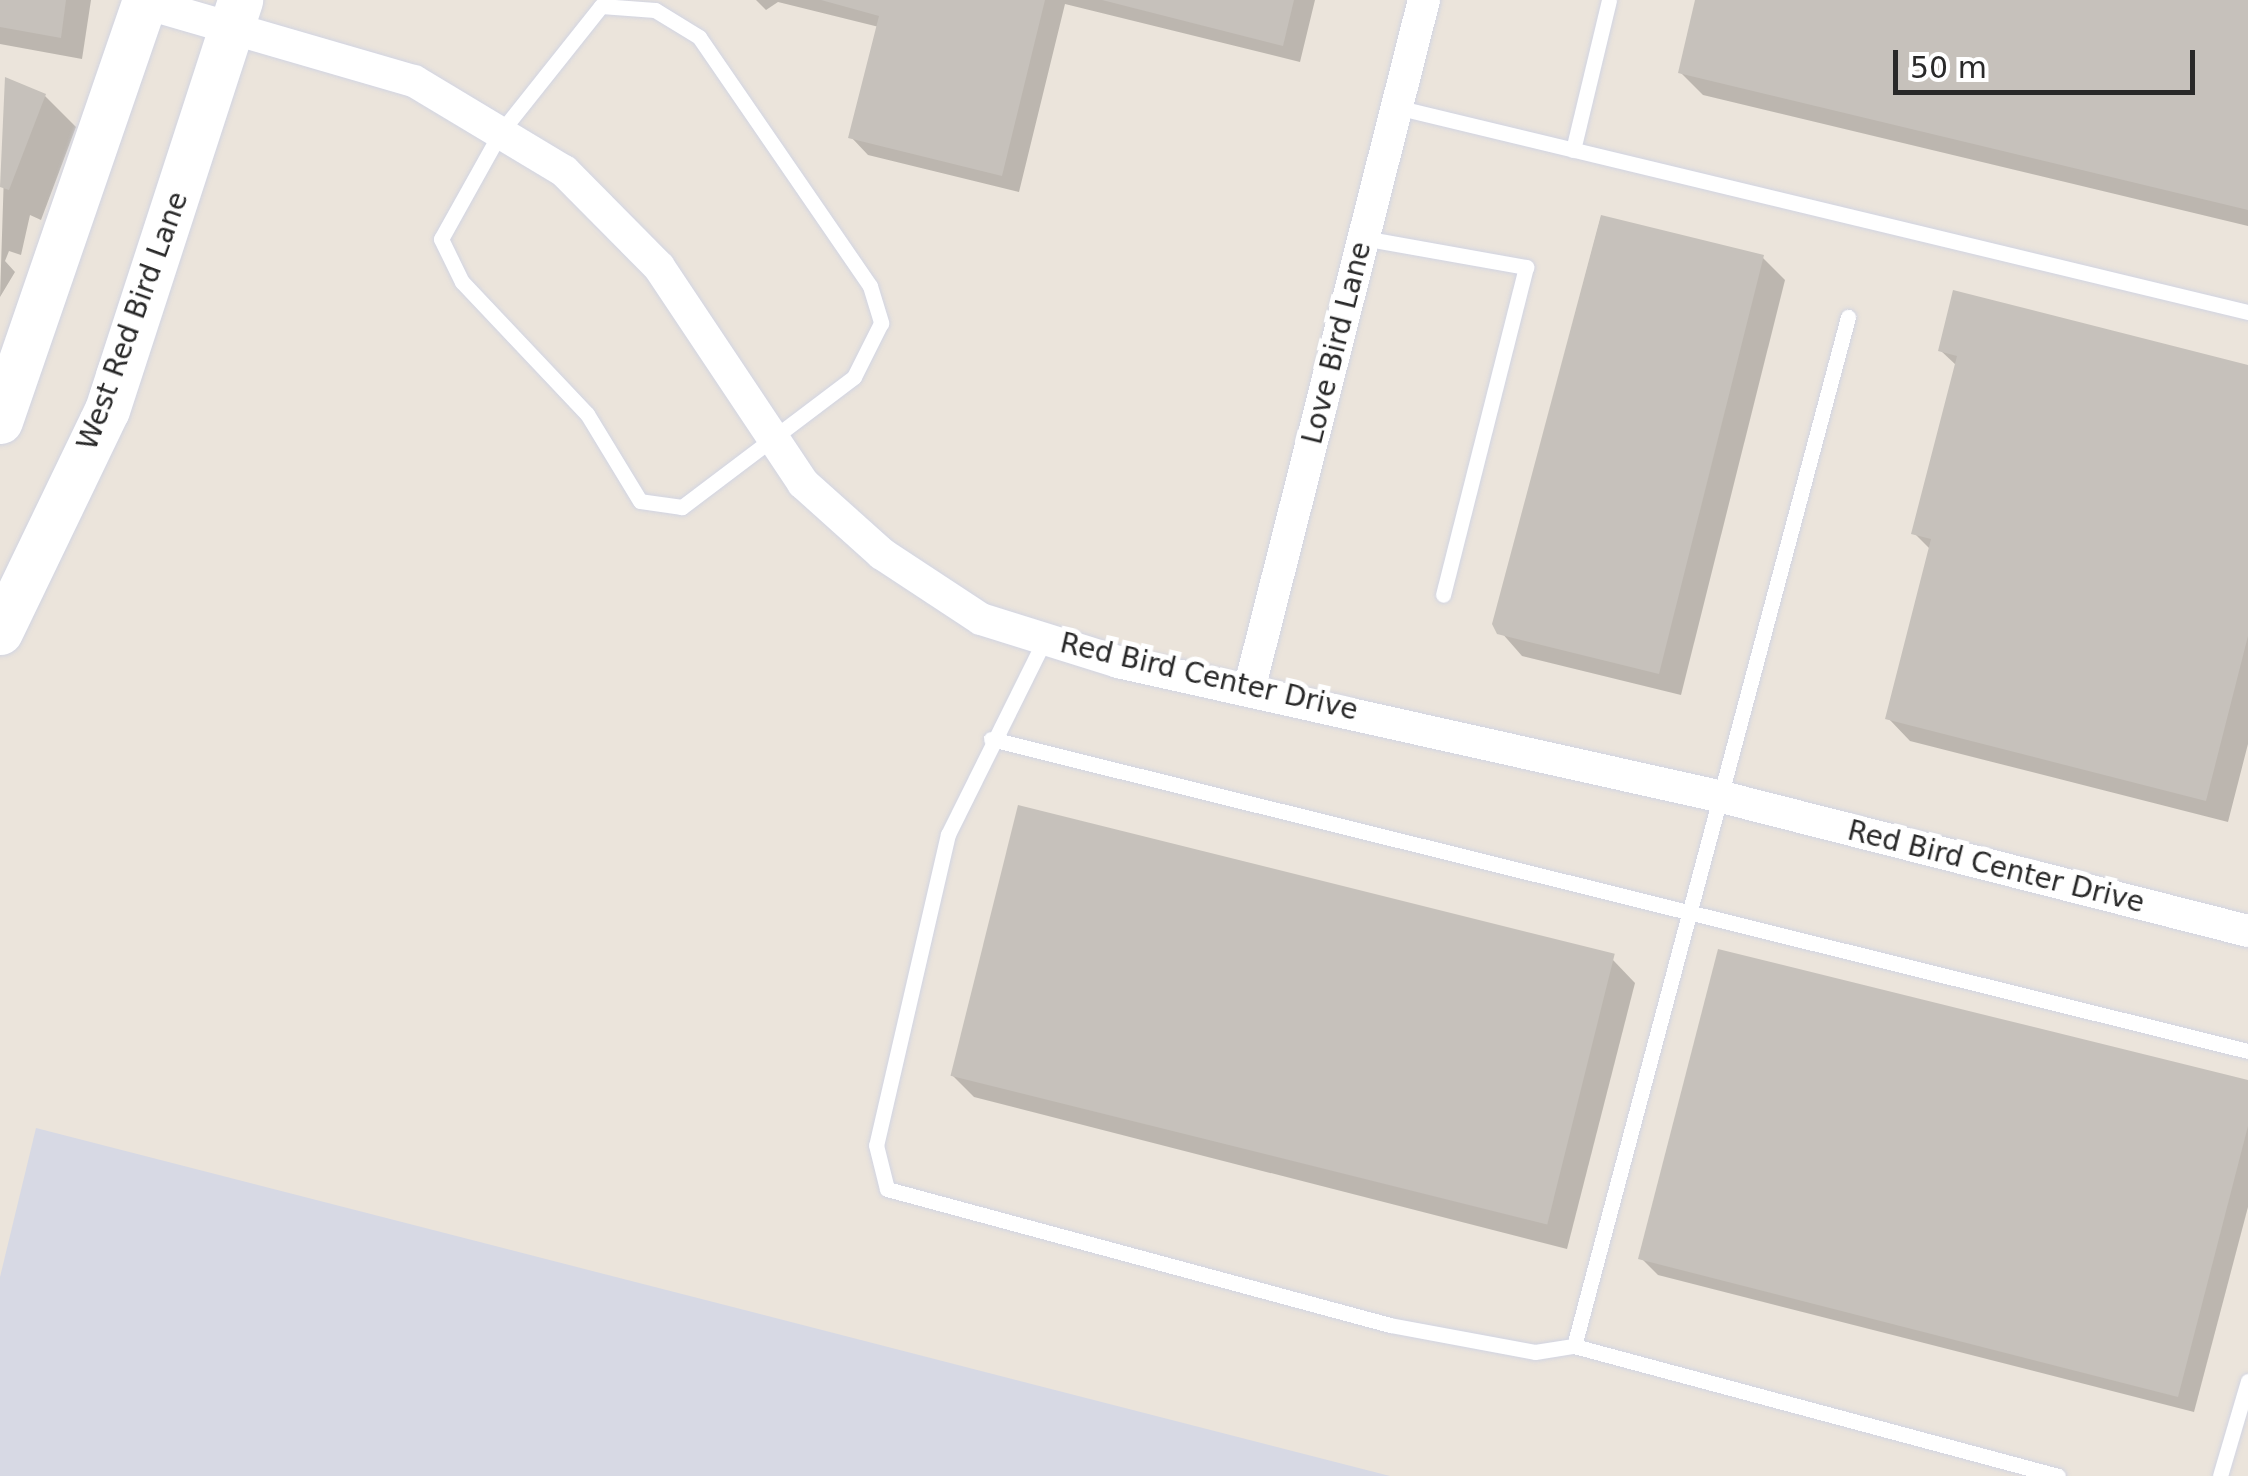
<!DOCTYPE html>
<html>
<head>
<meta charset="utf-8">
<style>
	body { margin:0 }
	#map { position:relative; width:2248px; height:1476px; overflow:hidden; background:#ebe4db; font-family:"DejaVu Sans",sans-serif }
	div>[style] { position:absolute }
	.airport>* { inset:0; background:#d7d9e4 }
	.shadow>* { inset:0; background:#0003 }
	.building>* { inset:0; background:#c6c1bb; transform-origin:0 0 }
	.roads { filter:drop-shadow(0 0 2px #d1d4e2) drop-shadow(0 0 2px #d1d4e2) }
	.service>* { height:15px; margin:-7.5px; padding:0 7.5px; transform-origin:7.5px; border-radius:7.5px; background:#fff }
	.minor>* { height:32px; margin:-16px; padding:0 16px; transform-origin:16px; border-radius:16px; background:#fff }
	.secondary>* { height:45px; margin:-22.5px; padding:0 22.5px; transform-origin:22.5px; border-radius:22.5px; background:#fff }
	span { translate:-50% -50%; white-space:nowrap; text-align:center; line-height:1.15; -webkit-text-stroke:10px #fff; paint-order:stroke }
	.street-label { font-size:28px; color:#292929 }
	.scale { position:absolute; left:1893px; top:50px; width:302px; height:45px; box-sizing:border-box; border:5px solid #292929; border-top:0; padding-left:12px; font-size:30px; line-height:35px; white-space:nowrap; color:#292929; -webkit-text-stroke:8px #fff; paint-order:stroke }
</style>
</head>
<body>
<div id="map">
	<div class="airport">
		<div style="clip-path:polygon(36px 1128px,1390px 1476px,0 1476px,0 1277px)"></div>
	</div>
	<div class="shadow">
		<div style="clip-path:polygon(0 0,91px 0,82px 59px,0 44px)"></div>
		<div style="clip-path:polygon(756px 0,1315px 0,1300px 62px,1065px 4px,1019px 192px,868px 155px,851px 137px,879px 27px,778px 2px,766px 10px)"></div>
		<div style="clip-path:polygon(1697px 0,2248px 0,2248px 226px,1703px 95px,1680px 72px)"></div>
		<div style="clip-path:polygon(7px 80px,45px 96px,76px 127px,41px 220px,30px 215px,21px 255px,9px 251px,5px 261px,15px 272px,0 297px)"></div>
		<div style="clip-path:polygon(1601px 217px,1762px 257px,1785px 280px,1681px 695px,1522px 656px,1494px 624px)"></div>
		<div style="clip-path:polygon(1940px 350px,2248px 368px,2248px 744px,2228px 822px,1910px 741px,1888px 718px,1931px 550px,1914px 533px,1957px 366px)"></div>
		<div style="clip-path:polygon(1613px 960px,1635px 983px,1567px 1249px,974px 1097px,951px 1074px)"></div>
		<div style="clip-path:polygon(2248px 1083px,2248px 1207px,2194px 1412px,1658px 1275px,1641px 1258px)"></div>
	</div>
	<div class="building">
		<div style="clip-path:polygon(0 0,66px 0,61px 38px,0 27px)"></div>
		<div style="clip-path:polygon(821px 0,1045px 0,1002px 176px,848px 138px,879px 16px)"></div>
		<div style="clip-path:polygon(1102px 0,1294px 0,1283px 46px)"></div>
		<div style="clip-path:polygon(1695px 0,2248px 0,2248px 210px,1678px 73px)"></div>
		<div style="clip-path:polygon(5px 77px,46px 94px,9px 190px,0 187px)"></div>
		<div style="clip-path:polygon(1601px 215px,1764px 255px,1659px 674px,1497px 634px,1492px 624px)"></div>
		<div style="clip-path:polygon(1953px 290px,2248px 365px,2248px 636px,2206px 801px,1885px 719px,1931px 539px,1911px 534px,1957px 356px,1938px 351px)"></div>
		<div style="left:1018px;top:805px;width:615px;height:279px;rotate:14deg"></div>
		<div style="clip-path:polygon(1718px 949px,2248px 1080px,2248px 1126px,2178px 1397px,1638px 1259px)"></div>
	</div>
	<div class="roads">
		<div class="service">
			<div style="left:601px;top:6px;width:54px;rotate:4.2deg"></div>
			<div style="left:655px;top:10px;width:52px;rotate:31.5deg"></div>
			<div style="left:699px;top:37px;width:302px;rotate:55.5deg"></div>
			<div style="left:870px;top:286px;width:39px;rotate:73deg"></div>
			<div style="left:881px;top:323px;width:60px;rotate:116.6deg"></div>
			<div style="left:854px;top:377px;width:216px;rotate:142.9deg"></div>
			<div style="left:682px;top:507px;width:42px;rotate:-171.9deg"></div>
			<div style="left:640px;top:501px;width:102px;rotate:-121.3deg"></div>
			<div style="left:587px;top:414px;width:182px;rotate:-133.4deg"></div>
			<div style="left:462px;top:282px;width:48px;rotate:-116deg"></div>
			<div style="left:441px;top:239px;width:121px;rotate:-60.9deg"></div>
			<div style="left:500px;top:133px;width:162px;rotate:-51.5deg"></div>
			<div style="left:1396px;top:107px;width:876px;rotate:13.53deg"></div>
			<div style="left:1573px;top:150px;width:154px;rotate:-76.5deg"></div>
			<div style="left:1363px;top:238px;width:166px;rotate:10.1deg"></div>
			<div style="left:1526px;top:267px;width:338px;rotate:104.2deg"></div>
			<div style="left:1045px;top:639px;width:218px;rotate:116.4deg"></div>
			<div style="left:948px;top:834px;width:319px;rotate:103deg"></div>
			<div style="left:876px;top:1145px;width:45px;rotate:76deg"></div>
			<div style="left:887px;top:1189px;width:521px;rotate:15.13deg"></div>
			<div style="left:1390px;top:1325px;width:147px;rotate:10.5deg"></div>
			<div style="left:1535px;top:1352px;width:39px;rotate:-9deg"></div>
			<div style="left:1574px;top:1346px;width:1065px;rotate:-75.09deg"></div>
			<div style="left:991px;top:739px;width:1295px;rotate:13.94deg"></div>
			<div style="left:1574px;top:1346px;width:501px;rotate:15.03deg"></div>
			<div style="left:2220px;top:1476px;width:99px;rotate:-73.6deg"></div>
		</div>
		<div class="minor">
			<div style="left:145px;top:3px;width:280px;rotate:16.2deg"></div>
			<div style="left:414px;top:81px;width:175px;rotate:31deg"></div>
			<div style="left:564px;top:171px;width:135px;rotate:45.3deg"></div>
			<div style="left:659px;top:267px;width:260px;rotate:56.3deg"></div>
			<div style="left:803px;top:483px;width:106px;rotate:41.9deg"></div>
			<div style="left:882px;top:554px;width:118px;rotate:33.3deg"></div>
			<div style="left:981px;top:619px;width:144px;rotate:17.4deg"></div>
			<div style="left:1118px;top:662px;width:615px;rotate:12.59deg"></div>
			<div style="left:1718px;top:796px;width:547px;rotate:14.29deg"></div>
			<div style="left:1250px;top:686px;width:708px;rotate:-75.77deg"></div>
		</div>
		<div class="secondary">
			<div style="left:0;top:421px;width:445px;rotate:-71deg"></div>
			<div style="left:0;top:632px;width:246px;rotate:-64.3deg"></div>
			<div style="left:107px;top:410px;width:431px;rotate:-72deg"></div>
		</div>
	</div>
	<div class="street-label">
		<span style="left:133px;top:321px;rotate:-70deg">West Red Bird Lane</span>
		<span style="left:1337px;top:343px;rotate:-76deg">Love Bird Lane</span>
		<span style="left:1209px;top:677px;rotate:13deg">Red Bird Center Drive</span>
		<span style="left:1996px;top:867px;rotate:14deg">Red Bird Center Drive</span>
	</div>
	<div class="scale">50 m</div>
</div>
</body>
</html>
